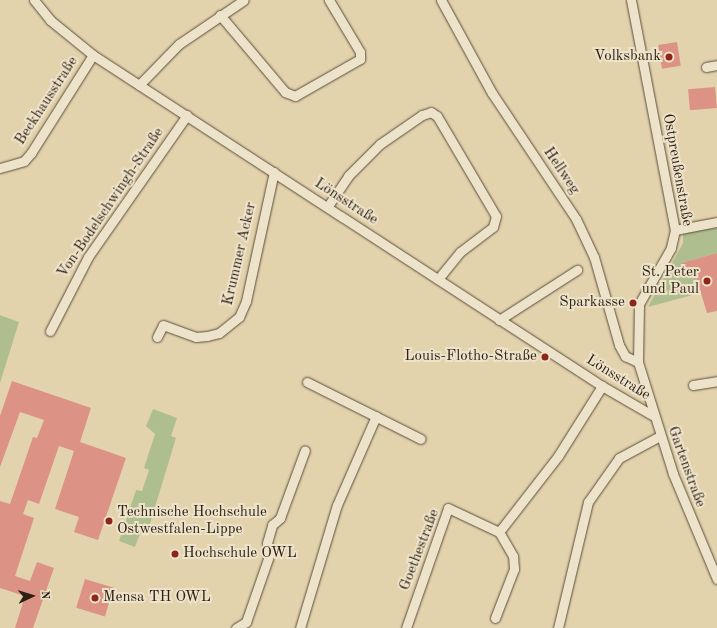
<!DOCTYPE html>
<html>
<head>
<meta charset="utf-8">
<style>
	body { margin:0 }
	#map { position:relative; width:717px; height:628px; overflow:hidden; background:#e3d3ad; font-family:"Old Standard TT",serif }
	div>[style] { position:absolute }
	.green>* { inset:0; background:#afbe8e }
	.building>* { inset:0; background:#dc9285; transform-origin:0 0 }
	.roads { filter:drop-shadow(0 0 1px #5b4d3a) drop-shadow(0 0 1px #5b4d3a) }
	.minor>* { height:9px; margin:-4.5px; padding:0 4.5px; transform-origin:4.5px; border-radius:4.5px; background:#ede2ca }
	.dots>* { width:11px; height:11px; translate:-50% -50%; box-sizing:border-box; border:2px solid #ede2ca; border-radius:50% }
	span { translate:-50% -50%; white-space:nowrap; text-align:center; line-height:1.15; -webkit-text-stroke:4px #ede2ca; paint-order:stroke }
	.poi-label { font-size:15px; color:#2e2013 }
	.right { translate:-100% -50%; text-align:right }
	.left { translate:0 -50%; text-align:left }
	.street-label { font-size:15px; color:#2e2013 }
	.north { position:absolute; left:12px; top:576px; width:40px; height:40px; -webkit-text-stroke:3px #ede2ca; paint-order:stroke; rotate:86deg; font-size:11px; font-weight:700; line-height:16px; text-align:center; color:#2e2013 }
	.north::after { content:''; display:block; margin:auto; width:14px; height:18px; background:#2e2013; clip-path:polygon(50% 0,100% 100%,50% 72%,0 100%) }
</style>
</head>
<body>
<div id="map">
	<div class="green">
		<div style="clip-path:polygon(717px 224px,717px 253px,681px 263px,683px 269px,693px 266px,700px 293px,648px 307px,683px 243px,683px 231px)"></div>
		<div style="clip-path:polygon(0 315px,19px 322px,0 383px)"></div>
		<div style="clip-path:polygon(153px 409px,177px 418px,171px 436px,176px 438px,148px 530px,142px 528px,135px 547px,119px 541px,136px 490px,142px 491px,149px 470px,144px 468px,155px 434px,146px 426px)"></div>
	</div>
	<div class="building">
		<div style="left:677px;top:42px;width:24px;height:19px;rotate:81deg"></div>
		<div style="left:715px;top:87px;width:21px;height:27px;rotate:85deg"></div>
		<div style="clip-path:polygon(717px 253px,717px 311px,707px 313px,693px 267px,683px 269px,681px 263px)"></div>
		<div style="clip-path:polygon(12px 381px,91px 408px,80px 442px,126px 458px,98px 540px,74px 532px,79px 517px,55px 509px,74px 451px,59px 446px,39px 504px,28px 500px,23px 514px,34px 518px,15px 576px,30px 581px,37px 562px,54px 568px,33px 628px,15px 628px,25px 596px,0 588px,0 501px,10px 504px,33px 437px,37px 438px,44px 420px,20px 412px,0 467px,0 416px)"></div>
		<div style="left:85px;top:579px;width:30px;height:30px;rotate:17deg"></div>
	</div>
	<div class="roads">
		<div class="minor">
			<div style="left:34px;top:0;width:26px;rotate:51deg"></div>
			<div style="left:50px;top:20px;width:55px;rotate:39.1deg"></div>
			<div style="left:93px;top:55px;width:607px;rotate:33.04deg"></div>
			<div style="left:602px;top:386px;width:58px;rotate:30.1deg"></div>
			<div style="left:441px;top:0;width:106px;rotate:61.3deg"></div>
			<div style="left:492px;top:93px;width:151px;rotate:56.3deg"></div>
			<div style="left:576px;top:219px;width:42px;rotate:64.7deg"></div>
			<div style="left:594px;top:257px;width:91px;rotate:74.1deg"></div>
			<div style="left:619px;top:345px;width:13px;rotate:61deg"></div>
			<div style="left:625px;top:356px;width:14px;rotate:25deg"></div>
			<div style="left:631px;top:0;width:234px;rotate:79.2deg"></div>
			<div style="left:675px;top:230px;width:18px;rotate:103deg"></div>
			<div style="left:671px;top:248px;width:64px;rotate:119.7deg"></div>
			<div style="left:639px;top:304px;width:58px;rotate:91deg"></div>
			<div style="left:638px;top:362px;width:117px;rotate:72.6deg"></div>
			<div style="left:673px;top:474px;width:114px;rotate:67.3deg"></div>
			<div style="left:220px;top:15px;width:101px;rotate:49.8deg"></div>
			<div style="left:285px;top:92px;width:11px;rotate:22deg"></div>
			<div style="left:295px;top:96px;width:75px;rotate:-29.6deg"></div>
			<div style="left:360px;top:59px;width:7px;rotate:-90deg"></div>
			<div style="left:360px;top:52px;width:61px;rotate:-120.8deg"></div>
			<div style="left:706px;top:67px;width:11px;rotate:-10deg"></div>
			<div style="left:139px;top:85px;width:57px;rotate:-45.7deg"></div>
			<div style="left:179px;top:44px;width:78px;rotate:-34.1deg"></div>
			<div style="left:0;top:168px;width:25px;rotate:-16deg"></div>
			<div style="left:24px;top:161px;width:11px;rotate:-49deg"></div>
			<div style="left:31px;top:153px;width:116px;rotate:-57.7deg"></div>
			<div style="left:328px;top:206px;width:36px;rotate:-56deg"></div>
			<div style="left:348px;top:176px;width:45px;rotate:-45deg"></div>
			<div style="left:380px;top:144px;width:51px;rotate:-34.6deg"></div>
			<div style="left:422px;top:115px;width:9px;rotate:-18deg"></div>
			<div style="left:431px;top:112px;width:7px;rotate:34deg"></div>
			<div style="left:437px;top:116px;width:116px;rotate:59.5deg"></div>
			<div style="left:496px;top:216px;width:11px;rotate:105deg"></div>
			<div style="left:493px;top:227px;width:41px;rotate:142.9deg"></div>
			<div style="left:460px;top:252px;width:35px;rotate:129deg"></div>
			<div style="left:675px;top:230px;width:43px;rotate:-10.8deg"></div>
			<div style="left:499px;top:320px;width:93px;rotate:-32.7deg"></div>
			<div style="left:50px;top:331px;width:83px;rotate:-62.8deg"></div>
			<div style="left:88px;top:257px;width:173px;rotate:-55.1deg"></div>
			<div style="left:157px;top:337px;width:13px;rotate:-63deg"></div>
			<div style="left:163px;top:325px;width:35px;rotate:20deg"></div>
			<div style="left:196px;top:337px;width:11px;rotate:-5deg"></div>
			<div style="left:207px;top:336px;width:12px;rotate:-14deg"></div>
			<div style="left:219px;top:333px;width:26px;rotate:-39deg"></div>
			<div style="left:239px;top:317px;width:17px;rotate:-66deg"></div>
			<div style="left:246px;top:301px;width:132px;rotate:-77.8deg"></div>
			<div style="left:307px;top:382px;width:127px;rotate:26.6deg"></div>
			<div style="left:693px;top:385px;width:24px;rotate:-9deg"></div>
			<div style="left:495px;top:618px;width:53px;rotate:-68.8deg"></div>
			<div style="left:514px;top:569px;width:13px;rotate:-94deg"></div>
			<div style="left:513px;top:556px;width:28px;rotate:-120deg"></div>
			<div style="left:499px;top:532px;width:96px;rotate:-52.2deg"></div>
			<div style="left:558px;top:456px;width:83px;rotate:-57.8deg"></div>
			<div style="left:236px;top:628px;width:12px;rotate:-31deg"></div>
			<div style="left:246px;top:622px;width:73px;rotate:-70.8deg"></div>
			<div style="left:270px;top:553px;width:10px;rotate:-107deg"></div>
			<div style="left:267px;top:543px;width:19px;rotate:-74deg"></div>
			<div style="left:272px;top:525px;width:11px;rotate:-41deg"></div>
			<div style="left:280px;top:518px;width:72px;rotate:-69.8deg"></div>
			<div style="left:300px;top:628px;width:128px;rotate:-73.3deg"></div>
			<div style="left:337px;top:505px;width:97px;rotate:-66.3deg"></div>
			<div style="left:406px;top:628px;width:127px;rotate:-70.7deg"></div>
			<div style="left:448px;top:508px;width:56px;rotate:25.2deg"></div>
			<div style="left:558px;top:628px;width:130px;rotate:-76.6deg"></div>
			<div style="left:588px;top:502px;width:54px;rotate:-54.8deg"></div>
			<div style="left:619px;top:458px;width:47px;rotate:-28.2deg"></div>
		</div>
	</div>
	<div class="dots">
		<div style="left:669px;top:57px;background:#8f2418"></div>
		<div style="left:707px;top:281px;background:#8f2418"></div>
		<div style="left:633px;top:303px;background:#8f2418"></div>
		<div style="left:545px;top:357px;background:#8f2418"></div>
		<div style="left:109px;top:521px;background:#8f2418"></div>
		<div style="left:175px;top:554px;background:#8f2418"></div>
		<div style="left:95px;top:598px;background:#8f2418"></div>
	</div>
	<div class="poi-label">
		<span class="right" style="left:661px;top:57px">Volksbank</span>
		<span class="right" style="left:699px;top:281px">St. Peter<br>und Paul</span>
		<span class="right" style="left:625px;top:303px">Sparkasse</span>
		<span class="right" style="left:537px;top:357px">Louis-Flotho-Straße</span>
		<span class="left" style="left:117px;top:521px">Technische Hochschule<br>Ostwestfalen-Lippe</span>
		<span class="left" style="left:183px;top:554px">Hochschule OWL</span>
		<span class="left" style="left:103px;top:598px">Mensa TH OWL</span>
	</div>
	<div class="street-label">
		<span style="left:47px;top:101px;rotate:-57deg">Beckhausstraße</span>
		<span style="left:677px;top:170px;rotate:80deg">Ostpreußenstraße</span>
		<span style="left:561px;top:171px;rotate:56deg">Hellweg</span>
		<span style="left:346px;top:202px;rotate:33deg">Lönsstraße</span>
		<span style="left:111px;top:203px;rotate:-56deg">Von-Bodelschwingh-Straße</span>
		<span style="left:240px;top:254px;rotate:-77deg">Krummer Acker</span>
		<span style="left:618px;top:378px;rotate:32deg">Lönsstraße</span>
		<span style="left:686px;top:467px;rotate:70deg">Gartenstraße</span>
		<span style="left:420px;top:550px;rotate:-69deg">Goethestraße</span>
	</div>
	<div class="north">N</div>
</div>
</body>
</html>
